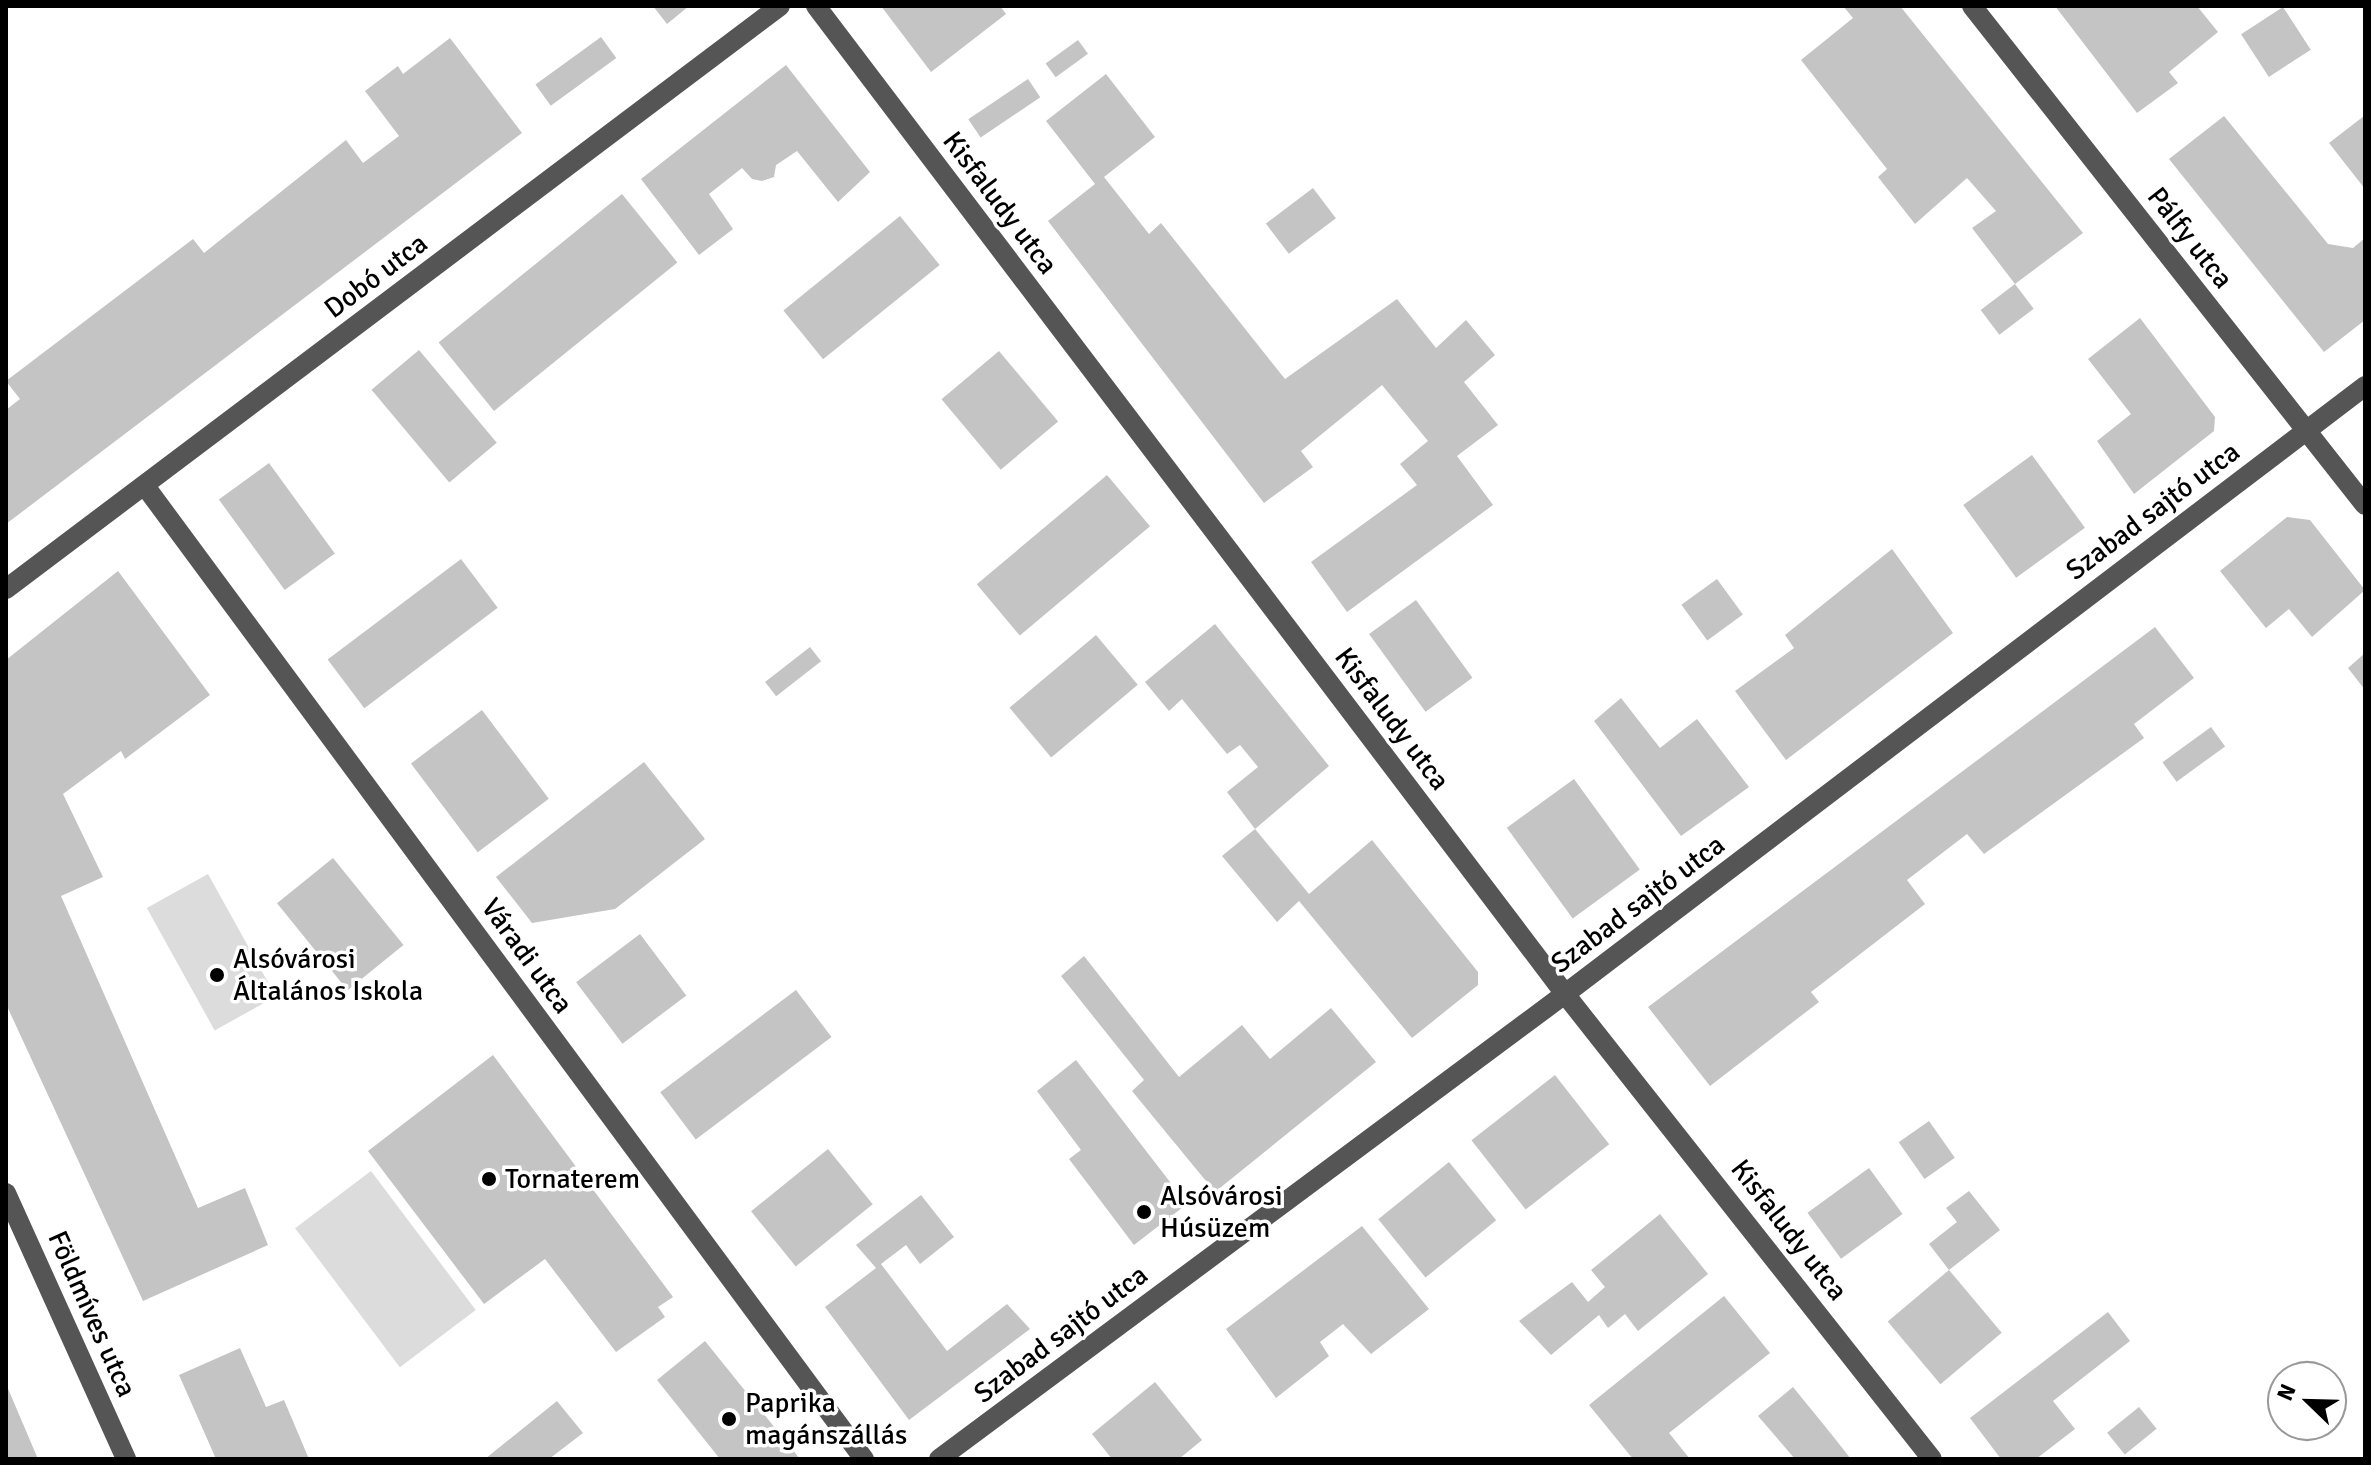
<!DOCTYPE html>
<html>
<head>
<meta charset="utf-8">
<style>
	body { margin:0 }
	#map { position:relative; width:2371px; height:1465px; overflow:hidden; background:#fff; font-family:Signika,sans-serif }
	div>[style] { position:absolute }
	.green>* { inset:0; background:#dcdcdc; transform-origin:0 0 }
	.building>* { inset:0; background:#c4c4c4; transform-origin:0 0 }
	.minor>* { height:20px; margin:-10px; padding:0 10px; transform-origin:10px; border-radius:10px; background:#555 }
	.dots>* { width:22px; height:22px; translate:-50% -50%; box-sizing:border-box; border:4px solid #fff; border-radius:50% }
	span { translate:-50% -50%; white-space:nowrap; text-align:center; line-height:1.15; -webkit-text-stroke:7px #fff; paint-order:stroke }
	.street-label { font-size:28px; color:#000 }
	.poi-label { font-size:28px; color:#000 }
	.left { translate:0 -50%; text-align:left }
	.frame { position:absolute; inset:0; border:8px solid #000; pointer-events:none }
	.north { position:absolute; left:2267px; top:1361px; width:80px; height:80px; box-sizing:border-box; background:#fff; border:2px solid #999; border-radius:50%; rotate:293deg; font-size:22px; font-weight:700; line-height:32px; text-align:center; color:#000 }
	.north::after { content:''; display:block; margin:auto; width:28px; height:36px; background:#000; clip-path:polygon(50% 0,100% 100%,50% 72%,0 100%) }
</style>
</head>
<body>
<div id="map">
	<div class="green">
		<div style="left:208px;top:874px;width:140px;height:70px;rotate:61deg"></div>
		<div style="left:371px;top:1171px;width:174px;height:95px;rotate:53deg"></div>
	</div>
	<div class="building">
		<div style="clip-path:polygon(653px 6px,689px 6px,667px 24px)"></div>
		<div style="clip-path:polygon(881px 6px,1000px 6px,1006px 14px,931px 72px)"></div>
		<div style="clip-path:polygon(1843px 6px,1900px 6px,2083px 233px,2015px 284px,1972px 228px,1996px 211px,1967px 178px,1915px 224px,1878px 177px,1887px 169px,1801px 60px,1853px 18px)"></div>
		<div style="clip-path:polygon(2055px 6px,2197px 6px,2218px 32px,2169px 72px,2178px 83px,2137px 113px)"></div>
		<div style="left:2283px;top:7px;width:51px;height:50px;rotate:57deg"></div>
		<div style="left:601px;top:37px;width:26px;height:81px;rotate:54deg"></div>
		<div style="clip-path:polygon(450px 38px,522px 133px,6px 524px,6px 410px,20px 399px,6px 381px,193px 239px,204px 253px,346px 140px,363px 163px,399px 136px,365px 91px,398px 66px,403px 74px)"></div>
		<div style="left:1078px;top:40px;width:17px;height:40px;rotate:54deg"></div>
		<div style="clip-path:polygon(786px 65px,870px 172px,838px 202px,797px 151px,776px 165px,774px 177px,762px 181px,752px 179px,742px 168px,709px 194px,733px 229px,699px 255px,641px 179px)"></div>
		<div style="clip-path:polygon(1106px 74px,1155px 137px,1104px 177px,1149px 234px,1161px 223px,1285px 379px,1397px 299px,1436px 348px,1466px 320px,1495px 355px,1464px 382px,1498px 425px,1457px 456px,1493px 505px,1347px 612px,1311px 562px,1417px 485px,1400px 464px,1428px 441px,1382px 385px,1301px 451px,1313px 467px,1264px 503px,1048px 221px,1095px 184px,1046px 121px)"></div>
		<div style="left:1028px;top:79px;width:22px;height:72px;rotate:56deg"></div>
		<div style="clip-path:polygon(2224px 116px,2328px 244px,2353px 248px,2365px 238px,2365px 320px,2324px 352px,2169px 159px)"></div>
		<div style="clip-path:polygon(2364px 116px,2365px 118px,2365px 189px,2329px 143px)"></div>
		<div style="left:1313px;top:188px;width:38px;height:59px;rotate:53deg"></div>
		<div style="left:622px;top:194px;width:88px;height:236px;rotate:51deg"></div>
		<div style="left:900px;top:216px;width:63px;height:150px;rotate:51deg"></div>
		<div style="left:2015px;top:284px;width:31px;height:43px;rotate:53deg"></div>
		<div style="clip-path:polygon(2140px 318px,2215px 417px,2214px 431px,2134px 494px,2097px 441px,2131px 414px,2088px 359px)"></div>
		<div style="left:419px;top:350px;width:121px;height:62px;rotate:50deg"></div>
		<div style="left:999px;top:351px;width:92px;height:75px;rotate:50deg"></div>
		<div style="left:2032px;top:455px;width:90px;height:85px;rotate:54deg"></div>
		<div style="left:269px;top:463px;width:112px;height:62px;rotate:54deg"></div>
		<div style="left:1107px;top:475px;width:67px;height:170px;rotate:50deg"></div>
		<div style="clip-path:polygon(2287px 517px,2310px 520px,2365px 590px,2312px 637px,2289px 609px,2266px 628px,2220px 571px)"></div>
		<div style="clip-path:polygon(1892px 549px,1953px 633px,1786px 760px,1735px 691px,1794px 648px,1785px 635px)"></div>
		<div style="left:461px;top:559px;width:61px;height:167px;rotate:53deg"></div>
		<div style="clip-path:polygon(118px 571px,210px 695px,125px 759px,121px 751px,63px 794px,103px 877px,61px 896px,198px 1208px,245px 1188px,268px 1245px,143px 1301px,6px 1004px,6px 660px)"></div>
		<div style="left:1717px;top:579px;width:44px;height:44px;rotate:54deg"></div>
		<div style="left:1416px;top:600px;width:96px;height:58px;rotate:54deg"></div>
		<div style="clip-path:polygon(1215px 624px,1329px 766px,1255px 829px,1309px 894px,1372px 840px,1478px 972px,1478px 985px,1412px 1038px,1299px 901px,1277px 922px,1222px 856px,1255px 829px,1227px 792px,1258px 767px,1240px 745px,1227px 754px,1182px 699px,1169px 711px,1145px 682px)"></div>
		<div style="clip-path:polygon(2155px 627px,2194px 678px,2134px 724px,2144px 738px,1984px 854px,1967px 834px,1907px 880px,1925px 904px,1811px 992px,1819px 1002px,1710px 1086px,1648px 1007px)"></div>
		<div style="left:1096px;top:635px;width:65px;height:113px;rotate:50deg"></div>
		<div style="left:810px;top:647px;width:18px;height:57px;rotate:52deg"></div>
		<div style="clip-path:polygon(2365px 653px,2365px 690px,2348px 668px)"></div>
		<div style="clip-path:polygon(1621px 698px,1660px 748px,1697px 719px,1749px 787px,1681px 836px,1594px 721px)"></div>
		<div style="left:482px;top:710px;width:111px;height:89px;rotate:53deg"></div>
		<div style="left:2211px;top:727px;width:24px;height:60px;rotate:54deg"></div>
		<div style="clip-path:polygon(644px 762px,705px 839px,615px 909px,532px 923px,496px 877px)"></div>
		<div style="left:1574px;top:779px;width:112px;height:83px;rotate:54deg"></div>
		<div style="left:333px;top:858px;width:112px;height:72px;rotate:51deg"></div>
		<div style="left:640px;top:934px;width:77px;height:80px;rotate:53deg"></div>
		<div style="clip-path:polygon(1084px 956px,1179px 1077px,1242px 1025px,1270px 1059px,1331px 1008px,1376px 1062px,1215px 1192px,1132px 1091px,1144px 1080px,1061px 976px)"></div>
		<div style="left:796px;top:990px;width:59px;height:170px;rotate:53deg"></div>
		<div style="clip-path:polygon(493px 1055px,673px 1297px,658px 1307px,665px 1317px,616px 1352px,545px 1259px,484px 1304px,368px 1151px)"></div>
		<div style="clip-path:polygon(1076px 1060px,1187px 1204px,1134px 1245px,1069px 1159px,1081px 1150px,1037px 1091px)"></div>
		<div style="left:1555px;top:1075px;width:88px;height:106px;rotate:52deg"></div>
		<div style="left:1929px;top:1121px;width:45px;height:37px;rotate:55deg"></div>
		<div style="left:828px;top:1149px;width:71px;height:99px;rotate:51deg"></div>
		<div style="left:1449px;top:1162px;width:75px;height:91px;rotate:51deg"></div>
		<div style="left:1869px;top:1168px;width:57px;height:76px;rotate:54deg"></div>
		<div style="clip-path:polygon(1969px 1191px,2000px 1230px,1949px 1270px,1929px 1244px,1957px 1222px,1946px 1208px)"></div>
		<div style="clip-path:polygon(921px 1195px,954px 1237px,920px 1264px,906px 1245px,881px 1264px,947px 1351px,1007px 1304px,1030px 1329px,909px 1420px,825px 1307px,876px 1268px,856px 1245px)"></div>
		<div style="clip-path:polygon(1660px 1214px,1708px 1274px,1638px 1331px,1625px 1314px,1608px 1328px,1599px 1315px,1551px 1355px,1519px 1321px,1572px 1282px,1588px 1302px,1605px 1287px,1591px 1270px)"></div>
		<div style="clip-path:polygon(1362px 1226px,1429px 1309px,1371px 1354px,1343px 1324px,1320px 1342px,1329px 1356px,1276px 1398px,1226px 1329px)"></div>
		<div style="left:1949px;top:1270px;width:82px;height:80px;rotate:50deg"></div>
		<div style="clip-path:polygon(1724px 1296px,1770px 1353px,1669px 1433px,1690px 1459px,1633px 1459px,1589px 1405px)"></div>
		<div style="clip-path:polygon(2108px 1312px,2130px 1341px,2053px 1401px,2075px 1429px,2036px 1459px,2001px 1459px,1970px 1418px)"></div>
		<div style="clip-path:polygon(705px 1341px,800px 1459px,720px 1459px,657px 1380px)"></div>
		<div style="clip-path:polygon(240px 1348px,266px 1407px,284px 1400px,309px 1459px,216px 1459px,179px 1375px)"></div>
		<div style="clip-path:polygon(1155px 1382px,1202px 1440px,1179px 1459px,1112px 1459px,1092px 1434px)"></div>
		<div style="clip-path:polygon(6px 1384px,38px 1459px,6px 1459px)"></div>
		<div style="clip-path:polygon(1793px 1387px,1828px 1430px,1851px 1459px,1795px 1459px,1758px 1416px)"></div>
		<div style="clip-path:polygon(557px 1401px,583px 1433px,549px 1459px,485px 1459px)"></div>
		<div style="left:2139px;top:1407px;width:28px;height:41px;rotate:51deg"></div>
	</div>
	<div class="minor">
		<div style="left:816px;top:6px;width:1240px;rotate:52.83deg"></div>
		<div style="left:1565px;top:994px;width:592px;rotate:51.72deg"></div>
		<div style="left:1972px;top:6px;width:635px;rotate:51.78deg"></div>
		<div style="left:145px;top:486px;width:1210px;rotate:53.54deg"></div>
		<div style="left:6px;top:589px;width:969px;rotate:-36.99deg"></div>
		<div style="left:6px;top:1193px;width:292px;rotate:65.7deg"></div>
		<div style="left:939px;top:1459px;width:780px;rotate:-36.61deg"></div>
		<div style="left:1565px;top:994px;width:1005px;rotate:-37.23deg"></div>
	</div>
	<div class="dots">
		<div style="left:217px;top:975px;background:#000"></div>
		<div style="left:489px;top:1179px;background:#000"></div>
		<div style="left:1144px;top:1212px;background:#000"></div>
		<div style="left:729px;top:1419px;background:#000"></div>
	</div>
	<div class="street-label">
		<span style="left:1000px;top:203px;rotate:53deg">Kisfaludy utca</span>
		<span style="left:2190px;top:238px;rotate:52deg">Pálfy utca</span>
		<span style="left:376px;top:276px;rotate:-37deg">Dobó utca</span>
		<span style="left:2153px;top:511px;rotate:-37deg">Szabad sajtó utca</span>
		<span style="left:1392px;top:719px;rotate:53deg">Kisfaludy utca</span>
		<span style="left:1638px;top:904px;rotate:-37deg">Szabad sajtó utca</span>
		<span style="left:527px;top:956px;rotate:54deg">Váradi utca</span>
		<span style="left:1789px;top:1230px;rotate:52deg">Kisfaludy utca</span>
		<span style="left:92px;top:1314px;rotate:66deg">Földmíves utca</span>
		<span style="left:1061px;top:1334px;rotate:-37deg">Szabad sajtó utca</span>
	</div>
	<div class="poi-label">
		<span class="left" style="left:233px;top:975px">Alsóvárosi<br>Általános Iskola</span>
		<span class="left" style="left:505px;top:1179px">Tornaterem</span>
		<span class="left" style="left:1160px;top:1212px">Alsóvárosi<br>Húsüzem</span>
		<span class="left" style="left:745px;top:1419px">Paprika<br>magánszállás</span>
	</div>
	<div class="frame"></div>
	<div class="north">N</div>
</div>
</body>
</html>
